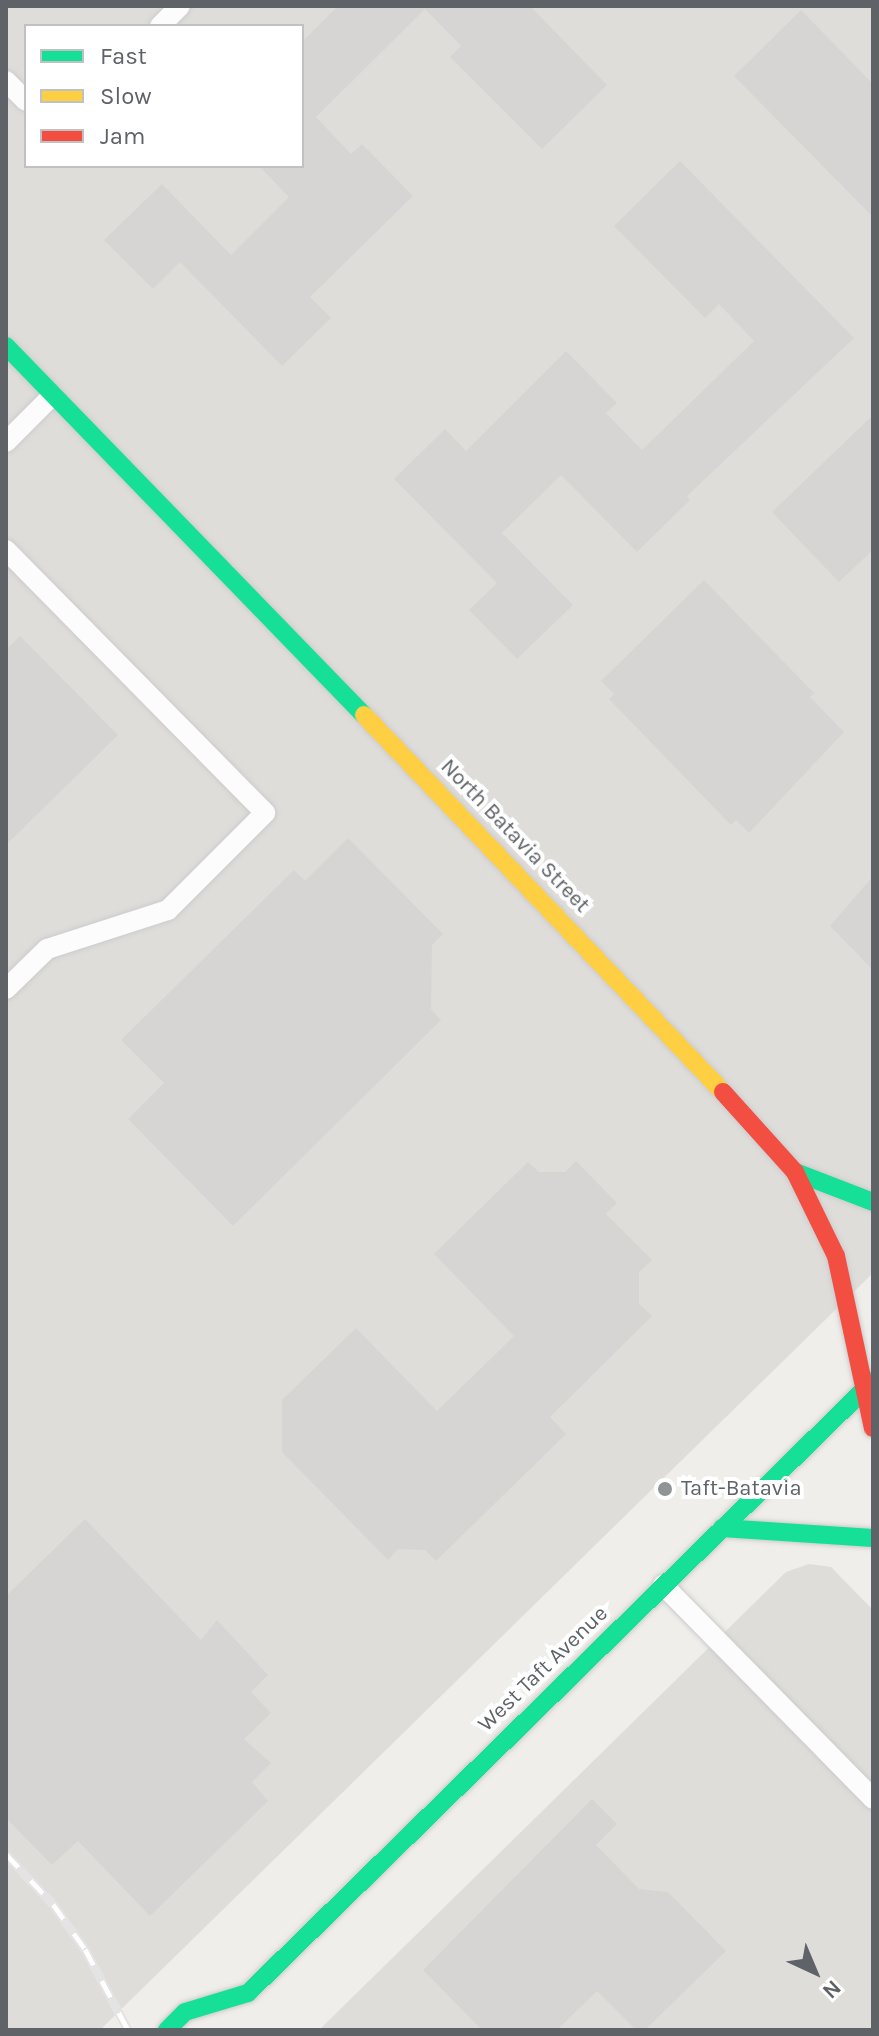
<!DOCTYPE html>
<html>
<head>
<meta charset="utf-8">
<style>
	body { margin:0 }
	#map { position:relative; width:879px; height:2036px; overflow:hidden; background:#efeeea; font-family:Karla,sans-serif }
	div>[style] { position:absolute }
	.industrial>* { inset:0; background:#dfddda }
	.building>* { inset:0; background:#d6d5d3 }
	.roads { filter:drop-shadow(0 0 2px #cbcccc) drop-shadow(0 0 2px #cbcccc) }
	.lane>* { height:20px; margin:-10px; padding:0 10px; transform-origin:10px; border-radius:10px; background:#fdfcfc }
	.fast>* { height:18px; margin:-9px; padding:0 9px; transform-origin:9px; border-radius:9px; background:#16e098 }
	.slow>* { height:18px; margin:-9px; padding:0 9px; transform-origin:9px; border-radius:9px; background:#ffcf43 }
	.jam>* { height:18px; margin:-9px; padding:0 9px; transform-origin:9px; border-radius:9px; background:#f24e42 }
	.rail>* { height:9px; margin-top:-4.5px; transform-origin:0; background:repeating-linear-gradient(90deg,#fff 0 18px,#e4e4e4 0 36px); box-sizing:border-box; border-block:2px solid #e4e4e4 }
	.dots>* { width:22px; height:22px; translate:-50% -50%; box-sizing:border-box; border:4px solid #fff; border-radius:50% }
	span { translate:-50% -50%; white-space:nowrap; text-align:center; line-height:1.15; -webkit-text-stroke:8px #fff; paint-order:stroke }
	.street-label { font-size:22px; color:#5f6368 }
	.poi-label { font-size:22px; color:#5f6368 }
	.left { translate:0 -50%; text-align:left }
	.frame { position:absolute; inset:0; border:8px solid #5f6368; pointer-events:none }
	.legend { position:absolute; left:24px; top:24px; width:280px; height:144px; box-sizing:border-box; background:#fff; border:2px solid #bfc1c3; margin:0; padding:10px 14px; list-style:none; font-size:24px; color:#5f6368 }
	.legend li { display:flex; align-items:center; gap:16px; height:40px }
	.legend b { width:40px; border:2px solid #bfc1c3 }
	.north { position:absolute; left:775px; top:1932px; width:80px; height:80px; -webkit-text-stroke:6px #fff; paint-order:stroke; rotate:136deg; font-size:22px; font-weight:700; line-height:32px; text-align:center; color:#5f6368 }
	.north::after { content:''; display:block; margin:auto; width:28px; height:36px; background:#5f6368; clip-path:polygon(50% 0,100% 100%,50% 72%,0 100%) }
</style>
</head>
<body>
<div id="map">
	<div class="industrial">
		<div style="clip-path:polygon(evenodd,6px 6px,873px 6px,873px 1273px,100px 2030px,6px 2030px,6px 6px,26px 26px,302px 26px,302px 166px,26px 166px,26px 26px)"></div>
		<div style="clip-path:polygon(809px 1564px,831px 1567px,873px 1610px,873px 2030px,319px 2030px,786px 1572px)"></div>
	</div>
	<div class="building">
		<div style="clip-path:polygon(338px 6px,530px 6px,607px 85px,542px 149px,450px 57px,461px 46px,425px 9px,316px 117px,351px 154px,362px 144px,413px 196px,310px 297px,331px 318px,282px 366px,180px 262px,153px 289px,104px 240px,162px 184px,231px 255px,289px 197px,259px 166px,302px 166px,302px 42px)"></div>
		<div style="clip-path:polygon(801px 10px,873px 84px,873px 217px,734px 76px)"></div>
		<div style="clip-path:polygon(680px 161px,854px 338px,687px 496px,690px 500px,637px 552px,561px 475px,502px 533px,573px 605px,517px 659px,469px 610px,497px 583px,394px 479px,445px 429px,466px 451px,566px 351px,617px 403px,606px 413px,642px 450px,754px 341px,719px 304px,705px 318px,614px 226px)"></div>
		<div style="clip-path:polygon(873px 415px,873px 550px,839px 582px,772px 512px)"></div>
		<div style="clip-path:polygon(704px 580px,814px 693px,810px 697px,844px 732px,749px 833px,736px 820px,731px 825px,609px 699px,614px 694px,601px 681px)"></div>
		<div style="clip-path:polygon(20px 636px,118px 735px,6px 845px,6px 650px)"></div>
		<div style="clip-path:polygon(348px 838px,443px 934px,432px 945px,431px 1009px,441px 1020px,233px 1226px,128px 1119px,164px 1083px,121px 1040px,294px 870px,305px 881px)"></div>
		<div style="clip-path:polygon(873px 876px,873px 970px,830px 926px)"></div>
		<div style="clip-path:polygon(576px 1161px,617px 1203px,606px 1214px,652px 1260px,639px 1272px,639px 1304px,652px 1316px,550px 1417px,566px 1434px,436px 1561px,425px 1550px,398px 1549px,388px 1560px,282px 1452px,282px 1400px,356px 1328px,437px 1411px,514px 1336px,434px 1254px,528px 1162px,539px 1172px,565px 1172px)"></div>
		<div style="clip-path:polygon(85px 1519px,201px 1640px,217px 1620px,268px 1675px,251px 1692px,271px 1713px,244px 1739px,271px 1763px,252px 1782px,268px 1801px,150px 1916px,78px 1841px,52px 1865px,6px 1818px,6px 1596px)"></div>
		<div style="clip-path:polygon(592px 1799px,617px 1824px,596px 1845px,639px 1889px,668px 1892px,726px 1951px,645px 2030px,636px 2030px,597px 1991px,557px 2030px,482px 2030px,423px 1970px)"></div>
	</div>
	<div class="roads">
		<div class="lane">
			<div style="left:160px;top:26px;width:28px;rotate:-45deg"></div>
			<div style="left:6px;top:81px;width:28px;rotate:45deg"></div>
			<div style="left:6px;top:442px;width:66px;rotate:-45deg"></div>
			<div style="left:6px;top:550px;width:369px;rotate:45.4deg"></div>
			<div style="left:265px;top:813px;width:137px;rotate:135deg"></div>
			<div style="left:168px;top:910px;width:127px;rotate:162.1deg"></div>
			<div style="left:47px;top:949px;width:57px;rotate:135.7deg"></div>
			<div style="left:663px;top:1585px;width:300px;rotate:45.5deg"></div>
		</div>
		<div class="fast">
			<div style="left:6px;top:346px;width:514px;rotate:45.87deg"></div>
			<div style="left:795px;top:1172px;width:84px;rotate:21deg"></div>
			<div style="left:722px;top:1528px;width:151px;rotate:3.8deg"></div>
			<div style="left:167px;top:2030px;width:25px;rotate:-45deg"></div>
			<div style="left:185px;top:2012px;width:66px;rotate:-16.8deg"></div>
			<div style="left:248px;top:1993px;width:875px;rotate:-44.4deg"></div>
		</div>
		<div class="slow">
			<div style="left:364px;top:715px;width:521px;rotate:46.4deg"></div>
		</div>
		<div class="jam">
			<div style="left:723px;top:1092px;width:108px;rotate:48deg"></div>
			<div style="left:795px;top:1172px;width:93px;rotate:64deg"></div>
			<div style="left:836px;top:1256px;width:176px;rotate:77.9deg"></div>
		</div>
	</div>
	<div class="rail">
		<div style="left:6px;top:1854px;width:69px;rotate:46.8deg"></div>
		<div style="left:53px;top:1904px;width:55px;rotate:54.6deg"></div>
		<div style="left:85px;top:1949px;width:92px;rotate:62deg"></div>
	</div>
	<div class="dots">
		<div style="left:665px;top:1489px;background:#919496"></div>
	</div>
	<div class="street-label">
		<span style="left:515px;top:836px;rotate:46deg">North Batavia Street</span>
		<span style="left:543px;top:1669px;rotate:-44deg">West Taft Avenue</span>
	</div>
	<div class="poi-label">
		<span class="left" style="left:681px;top:1489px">Taft-Batavia</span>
	</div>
	<div class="frame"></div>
	<ul class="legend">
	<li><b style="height:10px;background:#16e098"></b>Fast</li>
	<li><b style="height:10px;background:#ffcf43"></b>Slow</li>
	<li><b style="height:10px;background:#f24e42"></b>Jam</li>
	</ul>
	<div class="north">N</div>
</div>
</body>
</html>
